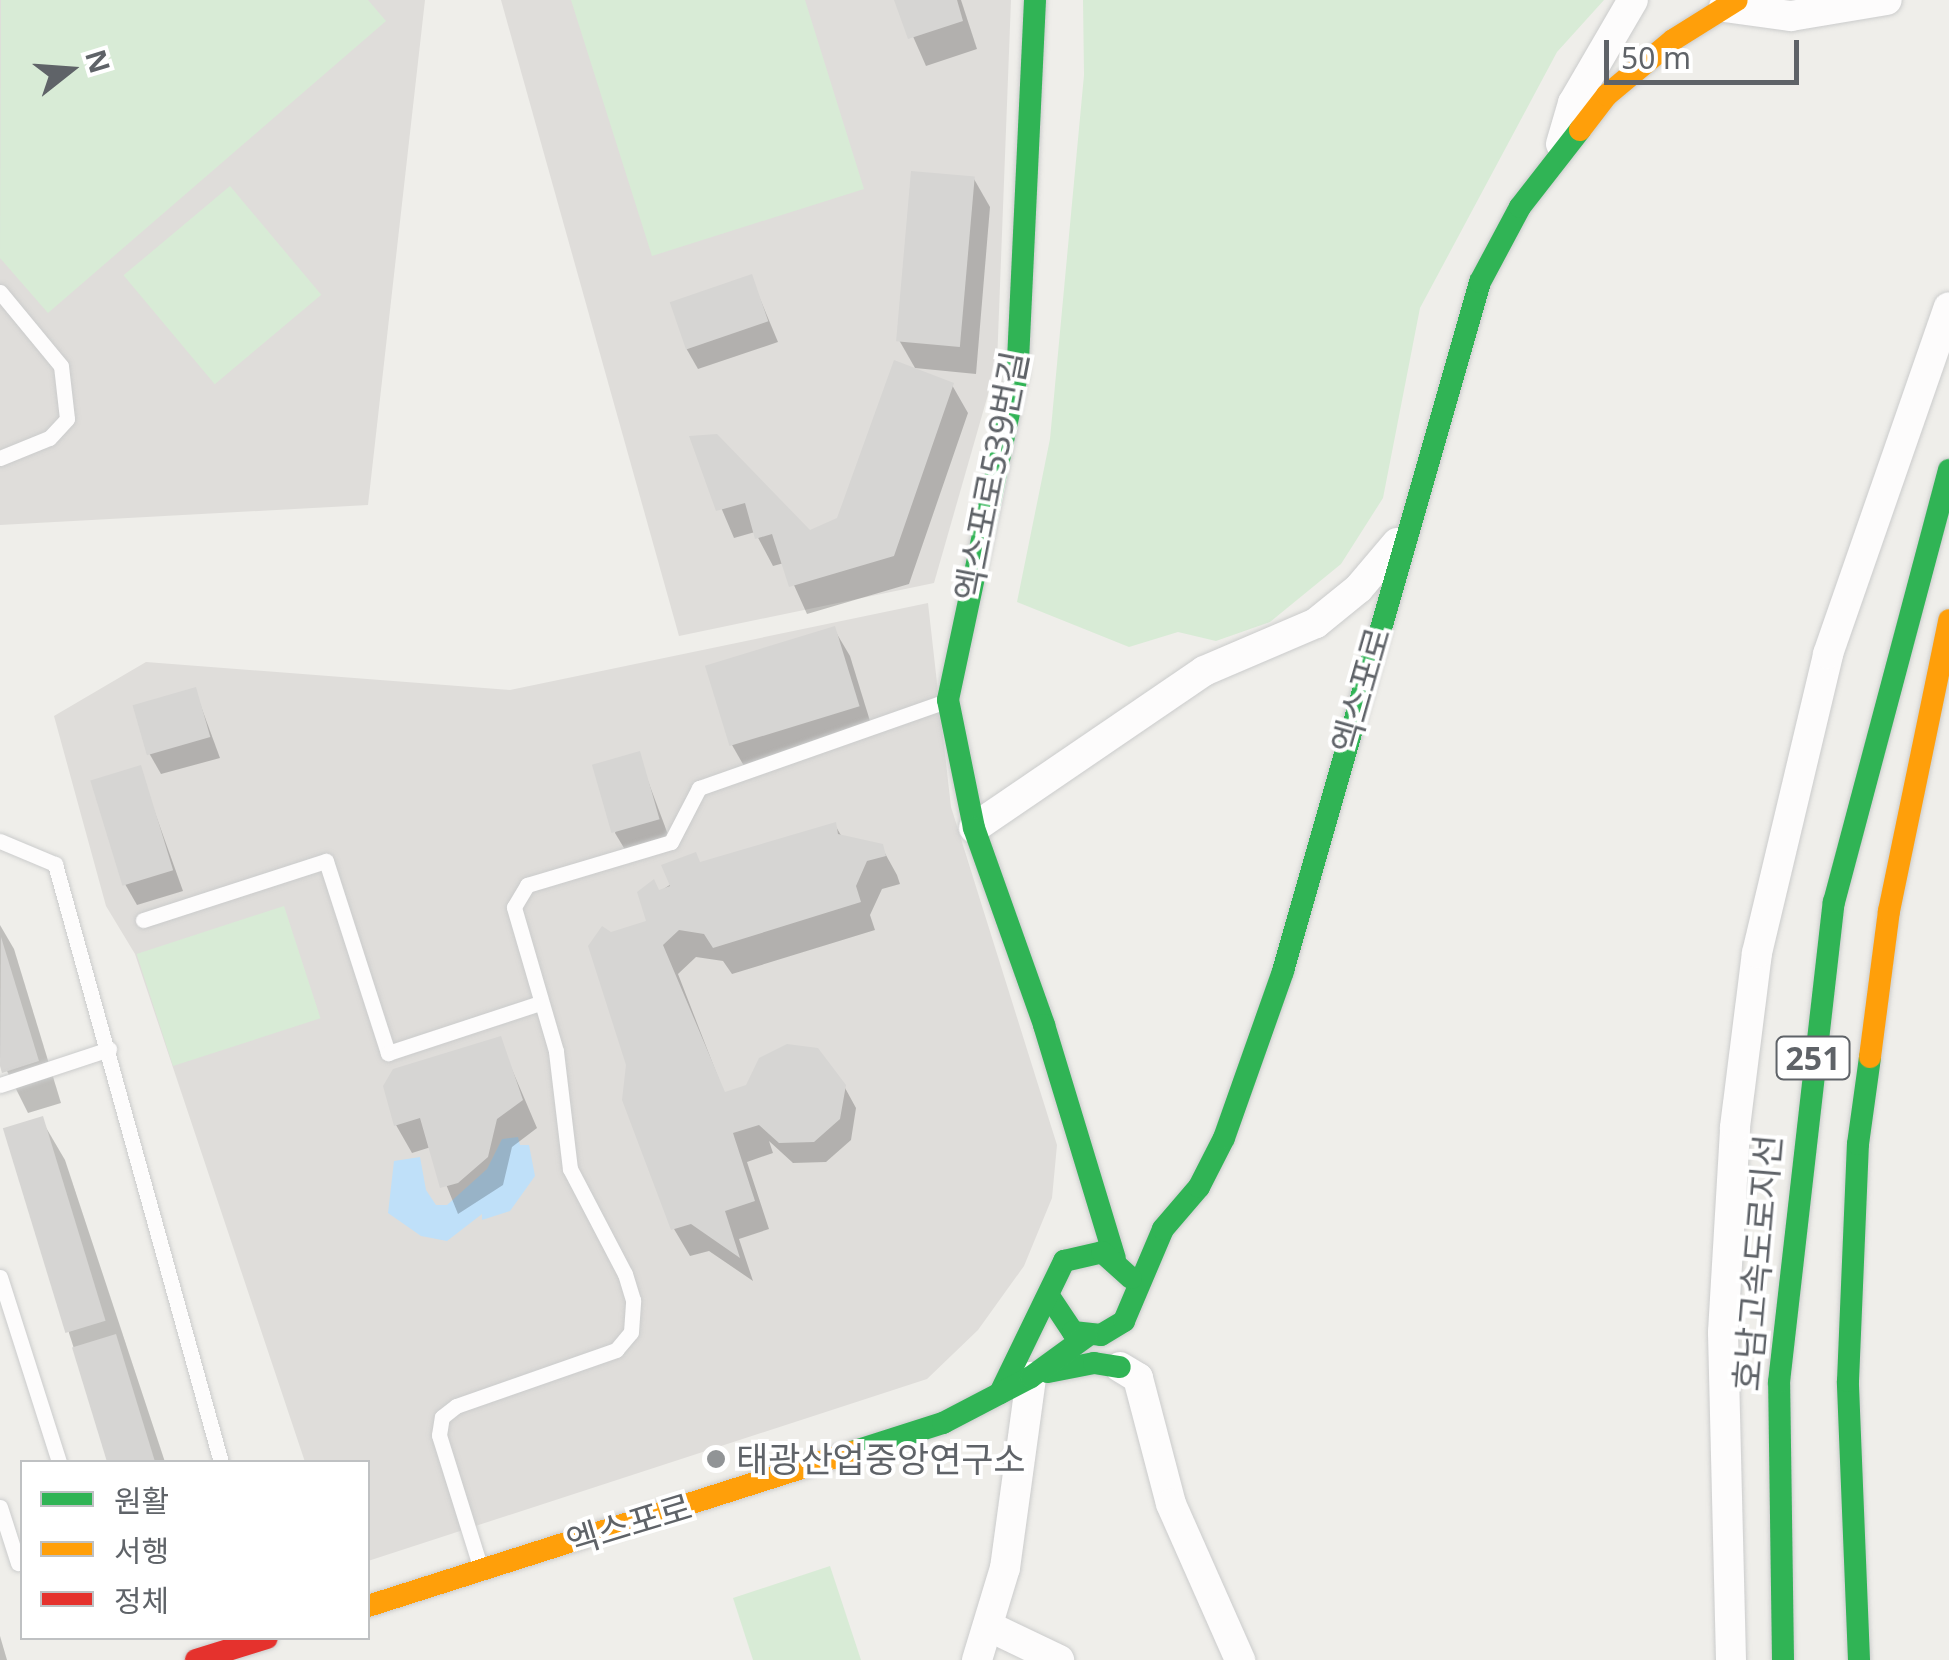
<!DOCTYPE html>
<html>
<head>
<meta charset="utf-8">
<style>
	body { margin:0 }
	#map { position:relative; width:1949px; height:1660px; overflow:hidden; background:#efeeea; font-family:"Noto Sans","Noto Sans KR",sans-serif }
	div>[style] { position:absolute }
	.industrial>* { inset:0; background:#dfddda }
	.green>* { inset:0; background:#d8ebd6; transform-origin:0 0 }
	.water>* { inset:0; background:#bfe0f9 }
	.shadow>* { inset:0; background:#0003 }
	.building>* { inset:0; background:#d6d5d3; transform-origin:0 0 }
	.roads { filter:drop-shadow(0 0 2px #cbcccc) drop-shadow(0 0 2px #cbcccc) }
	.lane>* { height:15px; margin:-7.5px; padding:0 7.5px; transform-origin:7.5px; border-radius:7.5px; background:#fdfcfc }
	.street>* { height:30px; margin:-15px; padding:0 15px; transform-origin:15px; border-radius:15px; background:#fdfcfc }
	.fast>* { height:22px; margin:-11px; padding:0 11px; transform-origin:11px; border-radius:11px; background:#30b455 }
	.slow>* { height:22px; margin:-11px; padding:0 11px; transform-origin:11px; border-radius:11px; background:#ff9f0a }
	.jam>* { height:22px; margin:-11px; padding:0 11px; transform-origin:11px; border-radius:11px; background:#e5322d }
	.dots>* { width:28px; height:28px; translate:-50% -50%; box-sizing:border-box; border:5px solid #fff; border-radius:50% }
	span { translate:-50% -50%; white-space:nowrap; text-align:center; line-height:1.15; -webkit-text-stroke:8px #fff; paint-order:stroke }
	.shield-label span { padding:2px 8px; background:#fff; border:2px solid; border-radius:8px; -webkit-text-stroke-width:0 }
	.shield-label { font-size:32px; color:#5f6368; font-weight:700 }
	.street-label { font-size:35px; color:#5f6368 }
	.poi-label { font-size:35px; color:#5f6368 }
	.left { translate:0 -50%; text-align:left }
	.legend { position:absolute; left:20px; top:1460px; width:350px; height:180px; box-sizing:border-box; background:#fff; border:2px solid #bfc1c3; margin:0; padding:12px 18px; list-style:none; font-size:30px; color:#5f6368 }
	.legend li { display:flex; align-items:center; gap:20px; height:50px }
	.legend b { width:50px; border:2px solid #bfc1c3 }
	.north { position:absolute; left:20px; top:20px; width:100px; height:100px; -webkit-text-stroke:8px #fff; paint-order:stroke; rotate:73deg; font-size:28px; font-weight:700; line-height:40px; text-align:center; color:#5f6368 }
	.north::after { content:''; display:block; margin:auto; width:35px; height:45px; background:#5f6368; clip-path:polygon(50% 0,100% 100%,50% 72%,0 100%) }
	.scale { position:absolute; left:1604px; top:40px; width:195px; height:45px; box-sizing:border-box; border:5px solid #5f6368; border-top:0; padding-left:12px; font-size:30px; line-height:35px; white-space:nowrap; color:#5f6368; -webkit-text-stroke:8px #fff; paint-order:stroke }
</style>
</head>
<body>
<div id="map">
	<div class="industrial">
		<div style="clip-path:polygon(0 0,425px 0,368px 505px,0 525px)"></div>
		<div style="clip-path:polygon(501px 0,1011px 0,997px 363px,934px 583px,679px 636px)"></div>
		<div style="clip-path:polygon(928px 603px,951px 807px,1057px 1145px,1052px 1198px,1024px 1266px,978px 1330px,927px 1379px,368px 1561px,368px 1462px,305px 1462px,135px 954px,106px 906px,54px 716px,146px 662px,510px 690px)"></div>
	</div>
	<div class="green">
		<div style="clip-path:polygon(368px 0,386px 21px,48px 313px,0 258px,1px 0)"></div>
		<div style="clip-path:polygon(571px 0,805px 0,864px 189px,652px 256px)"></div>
		<div style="clip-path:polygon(1083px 0,1604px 0,1557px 52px,1420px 308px,1383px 498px,1341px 564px,1270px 622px,1216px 641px,1178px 632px,1129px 647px,1017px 602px,1050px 439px,1084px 75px)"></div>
		<div style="left:230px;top:186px;width:142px;height:139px;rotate:50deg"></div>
		<div style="left:284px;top:906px;width:118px;height:155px;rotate:72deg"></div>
		<div style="clip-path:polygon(830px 1566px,861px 1660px,753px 1660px,733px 1598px)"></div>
	</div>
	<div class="water">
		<div style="clip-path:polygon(518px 1137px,520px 1145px,529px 1145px,535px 1176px,510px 1211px,482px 1220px,482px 1214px,447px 1241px,421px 1236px,388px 1213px,394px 1161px,420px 1157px,426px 1190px,436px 1205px,447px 1205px,487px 1169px,502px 1139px)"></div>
	</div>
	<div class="shadow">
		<div style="clip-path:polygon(897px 0,961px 0,977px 49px,926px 66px)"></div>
		<div style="clip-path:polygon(974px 179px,990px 207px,976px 374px,915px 368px,899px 340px)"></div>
		<div style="clip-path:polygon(751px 277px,778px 342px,698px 369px,686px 348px)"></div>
		<div style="clip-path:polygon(952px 385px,968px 413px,909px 584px,807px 614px,784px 563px,773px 566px,755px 532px,734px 538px,692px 439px,810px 533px,839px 520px)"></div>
		<div style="clip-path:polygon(834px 629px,850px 656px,874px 734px,748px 773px,732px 745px)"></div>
		<div style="clip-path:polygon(195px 690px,220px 758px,161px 774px,149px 753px)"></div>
		<div style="clip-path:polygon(638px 754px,670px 840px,627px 853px,615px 833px)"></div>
		<div style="clip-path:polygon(139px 768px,183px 891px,137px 905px,125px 884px)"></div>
		<div style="clip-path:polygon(835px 825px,842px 837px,881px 846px,897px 875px,900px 884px,882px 889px,870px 915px,875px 930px,732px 974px,723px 961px,696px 957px,678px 974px,725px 1095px,844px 1086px,856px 1108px,851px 1140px,826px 1162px,793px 1163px,769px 1141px,773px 1153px,747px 1162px,769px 1229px,739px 1239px,753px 1281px,709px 1251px,690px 1256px,674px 1229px,629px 1065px,611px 935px,649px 922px,659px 892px,700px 865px)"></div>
		<div style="clip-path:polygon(0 925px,14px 949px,61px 1103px,28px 1113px,0 1057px)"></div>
		<div style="clip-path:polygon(499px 1039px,537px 1128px,512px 1147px,503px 1185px,458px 1214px,431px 1147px,412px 1153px,396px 1125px,386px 1087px)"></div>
		<div style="clip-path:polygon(41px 1119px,65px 1160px,165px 1462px,110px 1462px,69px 1333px)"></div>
		<div style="clip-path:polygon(0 1636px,7px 1660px,0 1660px)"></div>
	</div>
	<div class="building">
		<div style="clip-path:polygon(894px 0,957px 0,963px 21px,908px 39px)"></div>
		<div style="left:911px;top:171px;width:64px;height:171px;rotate:5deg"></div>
		<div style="left:752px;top:274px;width:50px;height:87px;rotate:71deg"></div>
		<div style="clip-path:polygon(894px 360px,954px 383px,894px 556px,789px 587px,772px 534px,755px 539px,745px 503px,716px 511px,689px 436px,717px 434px,810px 530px,837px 518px)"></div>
		<div style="left:835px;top:626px;width:84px;height:136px;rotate:73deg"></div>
		<div style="left:196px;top:687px;width:52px;height:66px;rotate:74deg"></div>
		<div style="left:640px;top:751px;width:71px;height:50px;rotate:74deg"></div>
		<div style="left:141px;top:765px;width:110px;height:53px;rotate:73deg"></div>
		<div style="clip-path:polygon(836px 822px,838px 834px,883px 844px,886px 856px,867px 861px,856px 886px,861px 902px,713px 948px,704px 934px,679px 930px,663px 945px,725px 1092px,746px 1085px,759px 1058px,787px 1044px,818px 1048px,846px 1085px,840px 1119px,814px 1142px,779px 1143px,759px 1125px,733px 1133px,755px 1201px,725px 1211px,740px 1258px,691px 1224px,671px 1230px,622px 1100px,626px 1065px,588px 946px,602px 926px,611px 932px,646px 921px,637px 892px,654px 879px,659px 890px,670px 886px,661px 865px,696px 852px,700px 862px)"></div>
		<div style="clip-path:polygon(1px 937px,39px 1061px,2px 1073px,0 1066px)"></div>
		<div style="clip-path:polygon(501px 1036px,523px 1100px,497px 1119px,488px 1157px,458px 1183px,440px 1188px,420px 1118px,394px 1126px,383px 1086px,393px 1069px)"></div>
		<div style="left:43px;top:1116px;width:214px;height:42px;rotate:73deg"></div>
		<div style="left:116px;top:1334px;width:134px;height:46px;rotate:73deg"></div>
	</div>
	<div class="roads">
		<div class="lane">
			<div style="left:0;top:292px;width:96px;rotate:50.5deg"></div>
			<div style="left:61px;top:366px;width:53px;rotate:83.5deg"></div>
			<div style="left:67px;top:419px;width:26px;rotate:133deg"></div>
			<div style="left:49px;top:438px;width:53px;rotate:157.8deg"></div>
			<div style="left:0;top:841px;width:60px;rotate:22.7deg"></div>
			<div style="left:55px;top:864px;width:621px;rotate:74.49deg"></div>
			<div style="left:143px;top:920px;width:192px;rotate:-17.9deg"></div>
			<div style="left:326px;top:861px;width:202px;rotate:72.1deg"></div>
			<div style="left:388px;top:1053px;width:160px;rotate:-18.2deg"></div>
			<div style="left:0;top:1085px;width:115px;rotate:-18.3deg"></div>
			<div style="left:0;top:1277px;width:194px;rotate:72.3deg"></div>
			<div style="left:0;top:1507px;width:59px;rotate:72.2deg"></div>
			<div style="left:480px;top:1566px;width:137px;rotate:-107.4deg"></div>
			<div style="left:439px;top:1435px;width:18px;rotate:-81deg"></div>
			<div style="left:442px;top:1417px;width:18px;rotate:-38deg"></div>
			<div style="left:456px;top:1406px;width:170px;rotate:-19.3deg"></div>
			<div style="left:616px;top:1350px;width:23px;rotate:-50deg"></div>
			<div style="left:631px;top:1332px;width:32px;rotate:-86deg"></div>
			<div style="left:633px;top:1300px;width:27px;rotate:-107deg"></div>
			<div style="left:625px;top:1274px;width:119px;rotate:-117.6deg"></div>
			<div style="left:570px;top:1169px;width:119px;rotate:-96.8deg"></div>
			<div style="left:556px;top:1051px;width:150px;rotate:-106.3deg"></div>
			<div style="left:514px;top:907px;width:26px;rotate:-59deg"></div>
			<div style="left:527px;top:885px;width:150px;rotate:-16.6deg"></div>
			<div style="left:671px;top:842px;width:61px;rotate:-62.6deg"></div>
			<div style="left:699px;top:788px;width:262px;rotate:-19.4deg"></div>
		</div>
		<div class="street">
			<div style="left:1724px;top:7px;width:68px;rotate:7.7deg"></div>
			<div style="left:1791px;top:16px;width:97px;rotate:-9.5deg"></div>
			<div style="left:1561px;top:144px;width:43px;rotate:-73.7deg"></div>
			<div style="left:1573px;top:103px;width:119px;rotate:-59.8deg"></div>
			<div style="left:974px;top:828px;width:278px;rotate:-34.3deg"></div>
			<div style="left:1204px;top:671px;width:122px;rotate:-23.2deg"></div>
			<div style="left:1316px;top:623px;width:55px;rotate:-39.1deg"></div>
			<div style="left:1359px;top:588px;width:59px;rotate:-49.8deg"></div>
			<div style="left:1120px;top:1367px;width:21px;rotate:31deg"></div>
			<div style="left:1138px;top:1378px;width:130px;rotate:75.3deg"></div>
			<div style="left:1171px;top:1504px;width:171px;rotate:66.1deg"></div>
			<div style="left:988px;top:1626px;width:79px;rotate:25.6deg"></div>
			<div style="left:977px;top:1660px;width:96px;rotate:-73.1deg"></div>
			<div style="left:1005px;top:1568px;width:193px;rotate:-82.2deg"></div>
			<div style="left:1731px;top:1660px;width:328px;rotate:-91.4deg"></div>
			<div style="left:1723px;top:1332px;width:205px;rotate:-86.6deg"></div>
			<div style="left:1735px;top:1127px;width:175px;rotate:-82.8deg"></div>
			<div style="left:1757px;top:953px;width:307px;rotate:-76.6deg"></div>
			<div style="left:1828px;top:654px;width:367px;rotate:-70.8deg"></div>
		</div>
		<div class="fast">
			<div style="left:1035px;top:0;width:375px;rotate:92.7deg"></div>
			<div style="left:1017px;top:375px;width:332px;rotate:102deg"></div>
			<div style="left:948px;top:700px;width:131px;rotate:78.5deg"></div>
			<div style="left:974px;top:828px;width:209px;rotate:70.4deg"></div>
			<div style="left:1044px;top:1025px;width:244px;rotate:73.1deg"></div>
			<div style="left:1049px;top:1296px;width:43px;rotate:56.3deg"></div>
			<div style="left:1073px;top:1332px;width:28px;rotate:6deg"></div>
			<div style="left:1101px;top:1335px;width:27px;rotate:-31deg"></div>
			<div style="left:1124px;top:1321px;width:100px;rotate:-67deg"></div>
			<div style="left:1163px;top:1229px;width:55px;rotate:-49.4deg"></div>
			<div style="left:1199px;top:1187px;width:55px;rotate:-63deg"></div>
			<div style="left:1224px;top:1138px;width:177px;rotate:-70.5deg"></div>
			<div style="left:1283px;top:971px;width:717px;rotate:-74.04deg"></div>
			<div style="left:1480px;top:282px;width:85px;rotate:-61.9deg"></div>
			<div style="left:1520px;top:207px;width:98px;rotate:-52.1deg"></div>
			<div style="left:1048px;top:1372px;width:47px;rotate:-11.1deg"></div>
			<div style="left:1094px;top:1363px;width:26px;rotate:9deg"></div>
			<div style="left:1000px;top:1393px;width:147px;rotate:-64.1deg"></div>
			<div style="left:1064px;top:1261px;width:39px;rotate:-13deg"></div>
			<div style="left:1102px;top:1252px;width:39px;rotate:42deg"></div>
			<div style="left:852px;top:1452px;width:96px;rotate:-17.7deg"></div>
			<div style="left:943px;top:1423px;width:99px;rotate:-27.6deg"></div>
			<div style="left:1031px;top:1377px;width:69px;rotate:-36.2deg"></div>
			<div style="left:1783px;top:1660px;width:278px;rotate:-90.8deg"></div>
			<div style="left:1779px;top:1382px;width:483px;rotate:-83.5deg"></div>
			<div style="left:1834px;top:902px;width:447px;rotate:-75.1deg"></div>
			<div style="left:1859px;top:1660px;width:279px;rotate:-92.3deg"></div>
			<div style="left:1848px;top:1381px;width:237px;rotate:-87.6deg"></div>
			<div style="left:1858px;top:1144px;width:88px;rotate:-82.1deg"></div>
		</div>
		<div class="slow">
			<div style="left:1580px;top:130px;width:44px;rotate:-52.4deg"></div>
			<div style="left:1607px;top:95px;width:86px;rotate:-39.8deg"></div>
			<div style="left:1673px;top:40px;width:75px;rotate:-32deg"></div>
			<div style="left:1870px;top:1057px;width:147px;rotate:-82.6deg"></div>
			<div style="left:1889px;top:911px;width:297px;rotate:-78.3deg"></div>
			<div style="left:368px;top:1606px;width:508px;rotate:-17.65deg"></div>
		</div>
		<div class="jam">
			<div style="left:196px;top:1660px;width:74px;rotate:-17.2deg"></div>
		</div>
	</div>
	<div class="dots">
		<div style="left:716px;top:1459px;background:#919496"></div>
	</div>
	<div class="shield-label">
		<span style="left:1813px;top:1058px">251</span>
	</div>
	<div class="street-label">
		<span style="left:991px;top:476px;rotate:-79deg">엑스포로539번길</span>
		<span style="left:1361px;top:690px;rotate:-74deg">엑스포로</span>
		<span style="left:1757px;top:1263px;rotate:-85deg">호남고속도로지선</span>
		<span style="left:629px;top:1524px;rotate:-17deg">엑스포로</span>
	</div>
	<div class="poi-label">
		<span class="left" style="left:736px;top:1459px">태광산업중앙연구소</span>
	</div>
	<ul class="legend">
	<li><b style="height:12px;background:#30b455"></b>원활</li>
	<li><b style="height:12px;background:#ff9f0a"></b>서행</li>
	<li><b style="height:12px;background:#e5322d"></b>정체</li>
	</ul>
	<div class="north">N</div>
	<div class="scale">50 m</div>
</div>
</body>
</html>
